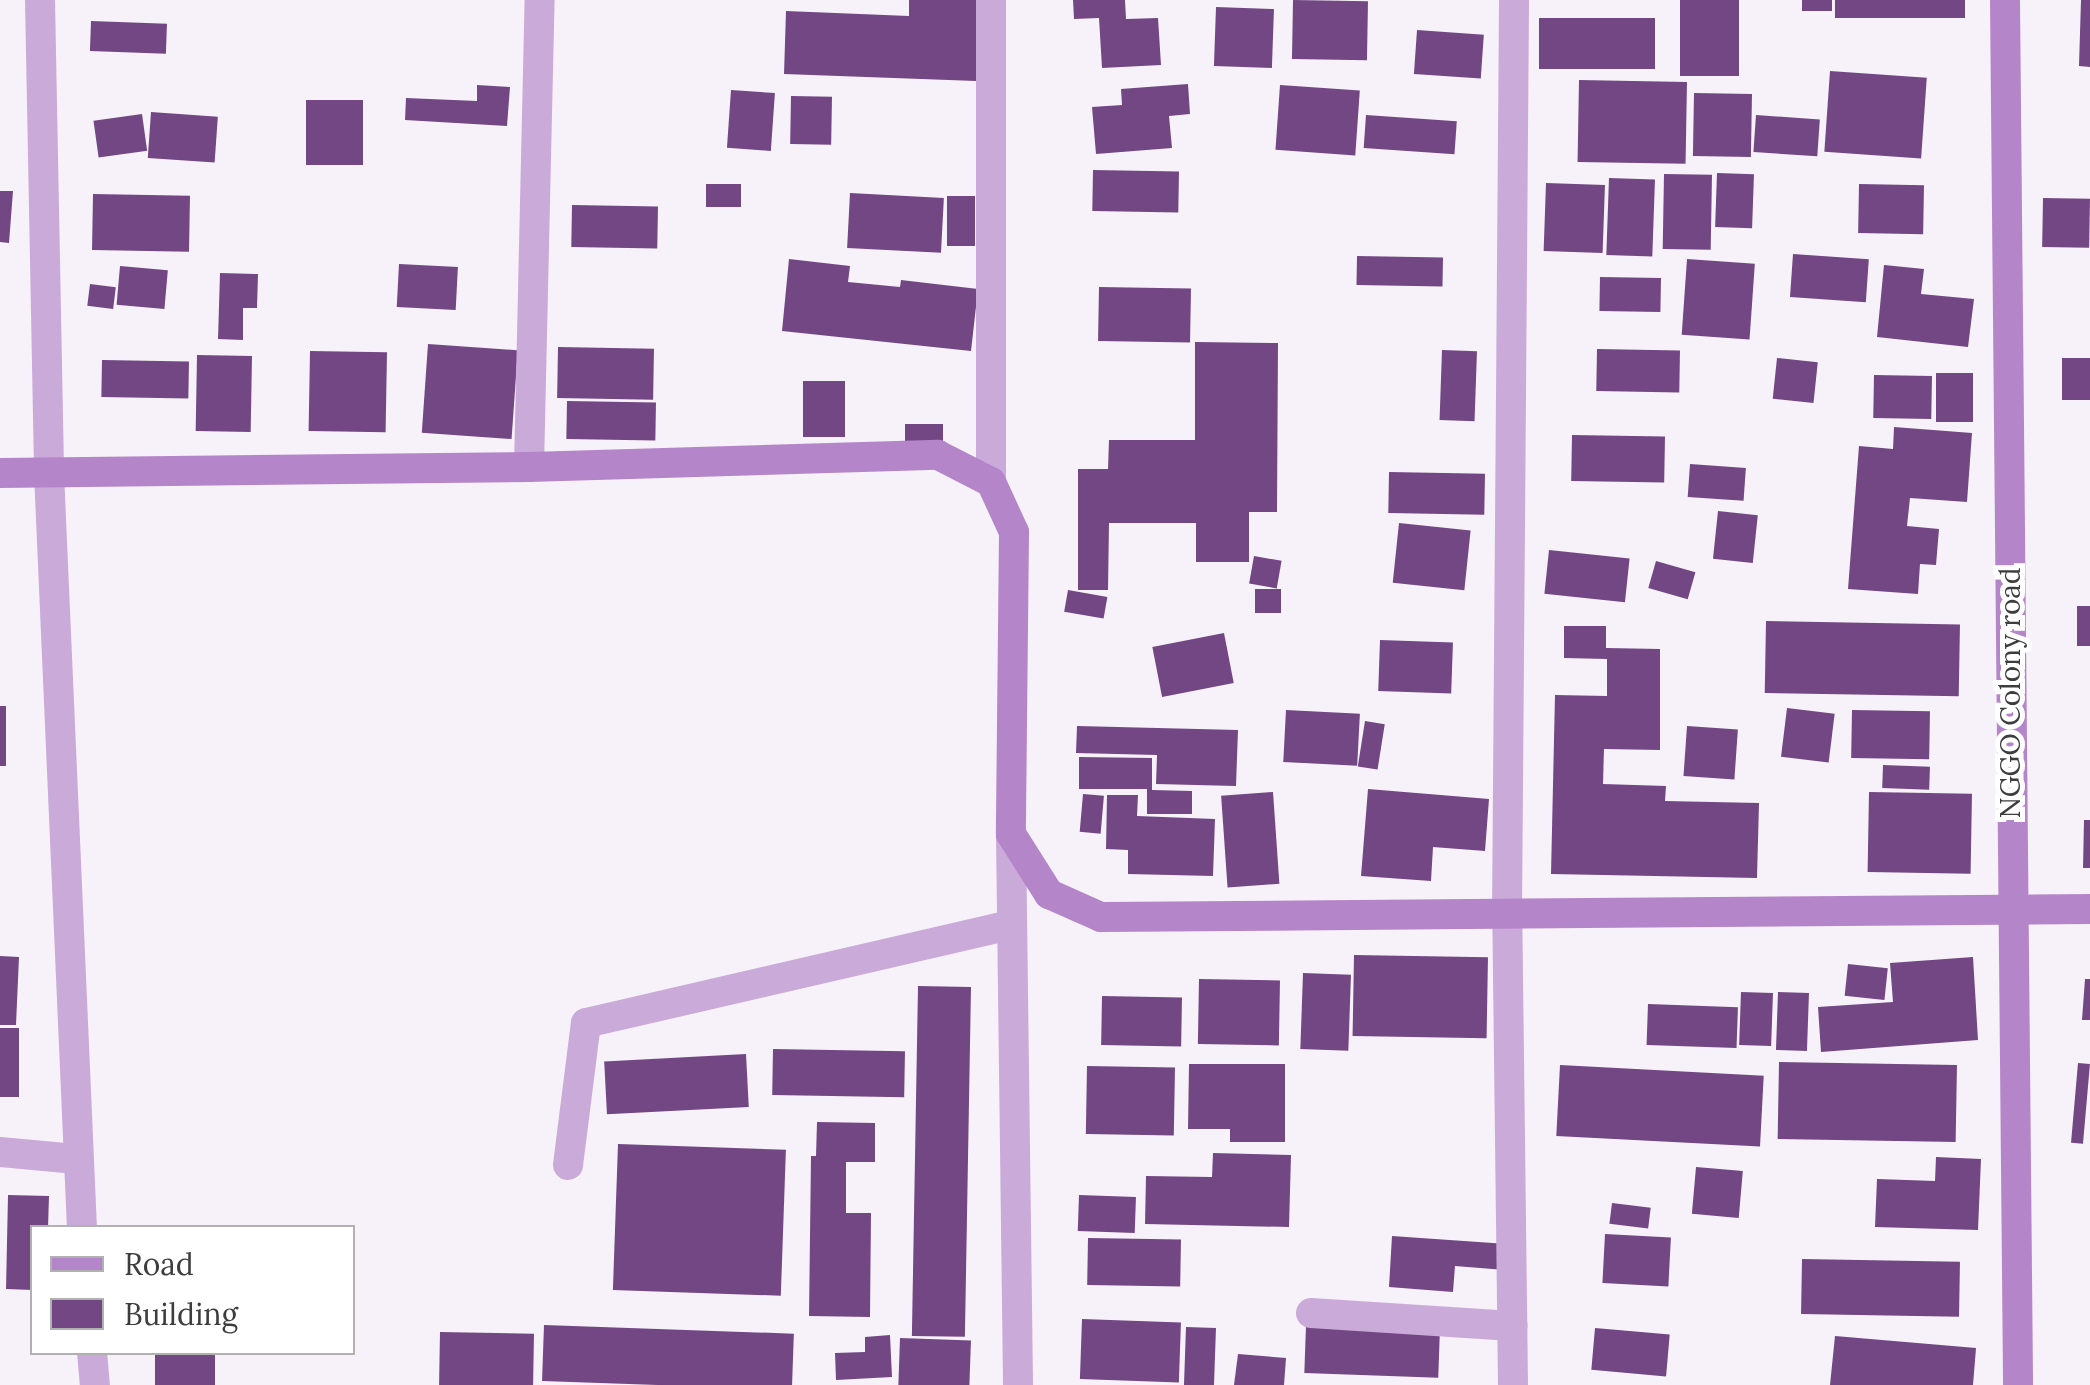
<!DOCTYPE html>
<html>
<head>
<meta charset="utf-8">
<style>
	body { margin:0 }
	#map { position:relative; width:2090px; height:1385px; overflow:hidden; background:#f7f2f9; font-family:Lora,serif }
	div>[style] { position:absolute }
	.building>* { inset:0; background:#724784; transform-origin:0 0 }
	.street>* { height:30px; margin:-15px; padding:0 15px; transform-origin:15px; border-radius:15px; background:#caaad9 }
	.secondary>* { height:30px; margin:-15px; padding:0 15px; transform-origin:15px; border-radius:15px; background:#b585ca }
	span { translate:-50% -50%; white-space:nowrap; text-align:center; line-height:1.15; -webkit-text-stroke:10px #fff; paint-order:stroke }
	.street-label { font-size:28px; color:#3d3c3e }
	.legend { position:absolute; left:30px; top:1225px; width:325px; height:130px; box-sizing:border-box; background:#fff; border:2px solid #b1b1b2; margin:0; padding:12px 18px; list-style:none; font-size:30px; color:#3d3c3e }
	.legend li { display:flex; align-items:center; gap:20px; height:50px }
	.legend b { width:50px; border:2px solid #b1b1b2 }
</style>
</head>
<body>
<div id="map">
	<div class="building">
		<div style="clip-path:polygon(909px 0,979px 0,976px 81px,784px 74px,786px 11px,909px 16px)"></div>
		<div style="clip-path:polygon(1073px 0,1125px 0,1126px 19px,1158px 18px,1161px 65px,1102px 68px,1099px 18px,1074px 19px)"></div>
		<div style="left:1293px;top:0;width:75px;height:59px;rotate:1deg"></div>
		<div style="left:1680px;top:0;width:59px;height:76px"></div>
		<div style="left:1802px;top:0;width:30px;height:11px"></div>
		<div style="left:1835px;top:0;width:130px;height:18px"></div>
		<div style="clip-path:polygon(2081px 0,2090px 0,2090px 67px,2079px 66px)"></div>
		<div style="left:1216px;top:7px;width:58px;height:59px;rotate:2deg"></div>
		<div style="left:1539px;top:18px;width:116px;height:51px"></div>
		<div style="left:91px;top:21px;width:76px;height:30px;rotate:2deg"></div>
		<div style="left:1417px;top:30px;width:67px;height:44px;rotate:4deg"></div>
		<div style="left:1830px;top:71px;width:97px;height:81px;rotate:4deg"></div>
		<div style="left:1579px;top:80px;width:108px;height:82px;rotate:1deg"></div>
		<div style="clip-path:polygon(1188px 84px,1190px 114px,1169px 116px,1172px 148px,1096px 154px,1092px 107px,1122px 105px,1121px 89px)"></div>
		<div style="clip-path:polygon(477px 85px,510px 87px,507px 126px,405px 120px,406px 98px,477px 101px)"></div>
		<div style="left:1280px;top:85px;width:80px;height:65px;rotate:4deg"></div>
		<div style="left:731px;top:90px;width:44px;height:58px;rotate:4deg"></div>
		<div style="left:1694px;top:93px;width:58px;height:63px;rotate:1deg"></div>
		<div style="left:791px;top:96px;width:41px;height:48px;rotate:1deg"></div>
		<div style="left:306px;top:100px;width:57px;height:65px"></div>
		<div style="left:151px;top:112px;width:67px;height:46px;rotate:4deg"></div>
		<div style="left:142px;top:114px;width:37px;height:49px;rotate:82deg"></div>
		<div style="left:1366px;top:115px;width:91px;height:33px;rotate:4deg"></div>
		<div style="left:1756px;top:115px;width:64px;height:37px;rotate:4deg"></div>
		<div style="left:1093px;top:170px;width:86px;height:41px;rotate:1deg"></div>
		<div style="left:1717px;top:173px;width:37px;height:54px;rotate:2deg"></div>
		<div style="left:1664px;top:174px;width:48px;height:75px;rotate:1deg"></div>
		<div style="left:1609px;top:178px;width:46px;height:77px;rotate:2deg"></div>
		<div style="left:1546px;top:183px;width:59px;height:68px;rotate:2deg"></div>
		<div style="left:706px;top:184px;width:35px;height:23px"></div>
		<div style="left:1859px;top:184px;width:65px;height:49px;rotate:1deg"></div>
		<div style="clip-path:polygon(0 191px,13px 191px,9px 243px,0 242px)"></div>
		<div style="left:850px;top:193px;width:94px;height:55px;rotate:3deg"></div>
		<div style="left:93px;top:194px;width:97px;height:56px;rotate:1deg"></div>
		<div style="left:947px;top:196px;width:28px;height:50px"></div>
		<div style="left:2043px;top:198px;width:47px;height:49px;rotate:1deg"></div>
		<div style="left:572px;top:205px;width:86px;height:42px;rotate:1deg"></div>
		<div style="left:1793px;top:254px;width:76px;height:43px;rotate:4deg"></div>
		<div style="left:1357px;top:256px;width:86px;height:29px;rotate:1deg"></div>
		<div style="clip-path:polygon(789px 259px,850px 266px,848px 282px,900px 287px,901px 280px,978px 289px,971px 351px,782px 331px)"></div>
		<div style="left:1687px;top:259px;width:68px;height:76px;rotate:4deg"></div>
		<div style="left:399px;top:264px;width:59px;height:43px;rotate:3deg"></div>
		<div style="clip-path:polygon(1884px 265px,1924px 269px,1921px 294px,1974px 299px,1968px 347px,1877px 337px)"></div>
		<div style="left:120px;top:266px;width:48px;height:39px;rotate:5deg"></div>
		<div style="clip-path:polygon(220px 273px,258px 274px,257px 308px,243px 308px,243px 340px,218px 339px)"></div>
		<div style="left:1600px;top:277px;width:61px;height:34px;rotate:1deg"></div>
		<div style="left:90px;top:284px;width:26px;height:22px;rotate:7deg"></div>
		<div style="left:1099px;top:287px;width:92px;height:54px;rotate:1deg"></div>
		<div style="clip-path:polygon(1195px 342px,1278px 343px,1277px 512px,1249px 512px,1249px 562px,1196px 562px,1196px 523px,1109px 523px,1108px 590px,1078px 590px,1078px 469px,1108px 469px,1109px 440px,1195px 440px)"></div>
		<div style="left:428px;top:344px;width:90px;height:89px;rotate:4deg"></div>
		<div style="left:558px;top:347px;width:96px;height:51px;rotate:1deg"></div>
		<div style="left:1597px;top:349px;width:83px;height:42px;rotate:1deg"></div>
		<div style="left:1442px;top:350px;width:35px;height:70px;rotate:2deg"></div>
		<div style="left:310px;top:351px;width:77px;height:80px;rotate:1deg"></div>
		<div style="left:197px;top:355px;width:55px;height:76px;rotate:1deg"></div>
		<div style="left:1777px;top:358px;width:41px;height:41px;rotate:6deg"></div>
		<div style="left:2090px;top:358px;width:42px;height:28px;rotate:90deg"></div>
		<div style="left:102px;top:360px;width:87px;height:37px;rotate:1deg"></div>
		<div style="left:1936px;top:373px;width:37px;height:49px"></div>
		<div style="left:1874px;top:375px;width:58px;height:43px;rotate:1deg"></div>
		<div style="left:803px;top:381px;width:42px;height:56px"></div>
		<div style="left:567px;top:401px;width:89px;height:38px;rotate:1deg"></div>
		<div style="left:905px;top:424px;width:38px;height:17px"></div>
		<div style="clip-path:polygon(1894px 427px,1972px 433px,1967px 502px,1910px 498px,1907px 526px,1939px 529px,1936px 565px,1920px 564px,1918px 594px,1848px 589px,1859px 446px,1893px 449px)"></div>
		<div style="left:1572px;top:435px;width:93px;height:46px;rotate:1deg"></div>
		<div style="left:1690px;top:464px;width:56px;height:33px;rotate:4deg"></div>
		<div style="left:1389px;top:472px;width:96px;height:41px;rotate:1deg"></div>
		<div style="left:1718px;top:511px;width:40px;height:48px;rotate:6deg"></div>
		<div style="left:1399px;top:523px;width:72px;height:60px;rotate:6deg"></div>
		<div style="left:1549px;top:550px;width:81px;height:44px;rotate:6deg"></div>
		<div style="left:1254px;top:556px;width:28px;height:28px;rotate:10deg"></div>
		<div style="left:1656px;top:561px;width:41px;height:28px;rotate:16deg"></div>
		<div style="left:1281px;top:589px;width:24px;height:26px;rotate:90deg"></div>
		<div style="left:1068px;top:590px;width:40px;height:22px;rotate:10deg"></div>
		<div style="left:2077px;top:606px;width:13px;height:40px"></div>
		<div style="left:1766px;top:621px;width:194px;height:72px;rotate:1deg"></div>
		<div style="clip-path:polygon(1564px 626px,1606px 626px,1606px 648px,1660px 649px,1660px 750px,1604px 749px,1603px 784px,1666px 786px,1665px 801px,1759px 803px,1757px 878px,1551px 874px,1555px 695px,1607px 696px,1607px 659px,1564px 658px)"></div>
		<div style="left:1224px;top:633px;width:51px;height:73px;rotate:79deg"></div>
		<div style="left:1380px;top:640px;width:73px;height:51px;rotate:2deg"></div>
		<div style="left:0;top:706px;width:6px;height:60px"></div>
		<div style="left:1787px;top:708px;width:48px;height:49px;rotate:7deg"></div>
		<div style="left:1286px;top:710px;width:74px;height:52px;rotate:3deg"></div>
		<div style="left:1852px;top:710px;width:78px;height:48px;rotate:1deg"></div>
		<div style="left:1365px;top:721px;width:20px;height:46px;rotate:9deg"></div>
		<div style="clip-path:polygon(1077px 726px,1238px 730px,1236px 786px,1156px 784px,1157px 755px,1076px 753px)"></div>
		<div style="left:1687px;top:726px;width:51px;height:50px;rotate:4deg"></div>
		<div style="clip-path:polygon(1079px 757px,1152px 758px,1152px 790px,1192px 791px,1192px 814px,1147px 814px,1147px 789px,1079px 789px)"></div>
		<div style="left:1883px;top:765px;width:47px;height:23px;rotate:2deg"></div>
		<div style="clip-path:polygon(1368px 789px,1489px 799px,1485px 851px,1433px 847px,1431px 881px,1361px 876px)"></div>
		<div style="left:1273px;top:792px;width:92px;height:52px;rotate:86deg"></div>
		<div style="left:1869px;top:792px;width:103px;height:80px;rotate:1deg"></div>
		<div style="left:1083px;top:794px;width:21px;height:38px;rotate:5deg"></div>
		<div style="clip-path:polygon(1107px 795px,1138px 795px,1137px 816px,1215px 819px,1213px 876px,1128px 874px,1128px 850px,1106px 849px)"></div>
		<div style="clip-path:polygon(2084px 820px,2090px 820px,2090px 868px,2083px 868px)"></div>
		<div style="left:1354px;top:955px;width:134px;height:81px;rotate:1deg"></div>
		<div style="clip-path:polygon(0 956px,19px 957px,16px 1025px,0 1025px)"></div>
		<div style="clip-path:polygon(1973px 957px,1978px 1040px,1821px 1052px,1818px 1007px,1893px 1002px,1890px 963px)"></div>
		<div style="left:1848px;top:964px;width:40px;height:32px;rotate:6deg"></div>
		<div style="left:1303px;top:973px;width:48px;height:76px;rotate:2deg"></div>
		<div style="left:1199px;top:979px;width:81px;height:65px;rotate:1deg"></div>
		<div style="clip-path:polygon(2085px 979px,2090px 979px,2090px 1020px,2082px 1020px)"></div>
		<div style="left:918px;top:986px;width:53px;height:350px;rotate:1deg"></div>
		<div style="left:1741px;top:992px;width:32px;height:53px;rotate:2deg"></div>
		<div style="left:1778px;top:992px;width:31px;height:58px;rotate:2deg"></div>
		<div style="left:1102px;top:996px;width:80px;height:49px;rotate:1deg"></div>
		<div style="left:1648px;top:1004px;width:90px;height:41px;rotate:2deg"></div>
		<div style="left:0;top:1028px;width:19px;height:69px"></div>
		<div style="left:773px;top:1049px;width:132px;height:46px;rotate:1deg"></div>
		<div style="left:746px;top:1054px;width:53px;height:142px;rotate:87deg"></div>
		<div style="left:1779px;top:1062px;width:178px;height:77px;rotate:1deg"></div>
		<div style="left:2078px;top:1063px;width:12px;height:80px;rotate:5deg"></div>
		<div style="clip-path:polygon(1189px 1064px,1285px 1064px,1285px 1142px,1230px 1142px,1230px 1129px,1188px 1129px)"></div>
		<div style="left:1560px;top:1065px;width:204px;height:71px;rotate:3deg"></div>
		<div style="left:1087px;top:1066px;width:88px;height:68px;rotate:1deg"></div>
		<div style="clip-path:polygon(817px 1122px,875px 1123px,875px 1162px,846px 1162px,846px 1213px,871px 1213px,870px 1317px,809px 1316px,811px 1156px,816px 1156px)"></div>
		<div style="left:618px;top:1144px;width:168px;height:146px;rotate:2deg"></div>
		<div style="clip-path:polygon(1213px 1153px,1291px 1155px,1289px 1227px,1145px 1224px,1146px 1176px,1212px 1177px)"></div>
		<div style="clip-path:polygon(1936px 1157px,1981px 1159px,1978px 1230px,1875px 1227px,1877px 1179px,1935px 1181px)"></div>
		<div style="left:1696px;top:1167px;width:47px;height:47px;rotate:5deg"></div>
		<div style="clip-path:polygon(8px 1195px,49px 1196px,48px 1228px,32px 1228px,32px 1290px,6px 1289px)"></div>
		<div style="left:1079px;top:1195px;width:57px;height:36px;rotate:2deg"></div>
		<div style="left:1612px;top:1203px;width:39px;height:21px;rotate:7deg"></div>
		<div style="left:1605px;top:1234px;width:66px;height:49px;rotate:3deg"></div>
		<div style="clip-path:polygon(1392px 1236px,1507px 1244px,1505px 1270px,1455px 1266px,1453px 1292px,1389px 1287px)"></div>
		<div style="left:1088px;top:1238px;width:93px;height:47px;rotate:1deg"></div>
		<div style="left:1802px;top:1259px;width:158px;height:55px;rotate:1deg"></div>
		<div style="left:1082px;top:1319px;width:99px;height:60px;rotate:2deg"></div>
		<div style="left:544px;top:1325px;width:250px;height:56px;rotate:2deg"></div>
		<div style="left:1306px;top:1325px;width:134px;height:48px;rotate:2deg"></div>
		<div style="left:1186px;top:1327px;width:30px;height:58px;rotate:2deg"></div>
		<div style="left:1595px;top:1328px;width:75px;height:42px;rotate:5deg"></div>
		<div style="left:440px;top:1332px;width:94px;height:53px;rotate:1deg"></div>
		<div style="clip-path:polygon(890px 1335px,892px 1377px,836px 1380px,835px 1353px,865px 1352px,865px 1337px)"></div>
		<div style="clip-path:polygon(1835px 1336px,1976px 1348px,1973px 1385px,1830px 1385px)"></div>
		<div style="left:900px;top:1338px;width:71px;height:47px;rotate:2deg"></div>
		<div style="left:155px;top:1352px;width:60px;height:33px"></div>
		<div style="clip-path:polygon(1238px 1354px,1286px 1358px,1284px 1385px,1234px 1385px)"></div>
	</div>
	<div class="street">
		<div style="left:40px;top:0;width:473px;rotate:88.9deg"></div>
		<div style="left:49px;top:473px;width:756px;rotate:87.5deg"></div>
		<div style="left:991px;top:0;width:482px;rotate:90deg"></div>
		<div style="left:529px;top:467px;width:467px;rotate:-88.7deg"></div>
		<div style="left:1011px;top:834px;width:551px;rotate:89.27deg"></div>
		<div style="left:0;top:1152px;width:76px;rotate:5.3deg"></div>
		<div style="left:568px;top:1165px;width:143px;rotate:-82.8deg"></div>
		<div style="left:586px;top:1023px;width:437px;rotate:-13deg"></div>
		<div style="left:1311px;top:1313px;width:202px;rotate:3.7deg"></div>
		<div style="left:92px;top:1352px;width:33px;rotate:85deg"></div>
		<div style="left:1513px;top:1385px;width:470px;rotate:-90.7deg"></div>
		<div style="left:1507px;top:915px;width:915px;rotate:-89.56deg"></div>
	</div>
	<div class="secondary">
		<div style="left:2005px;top:0;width:1385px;rotate:89.46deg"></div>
		<div style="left:0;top:473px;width:529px;rotate:-0.65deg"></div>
		<div style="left:529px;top:467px;width:409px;rotate:-1.7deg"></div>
		<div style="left:938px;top:455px;width:59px;rotate:27deg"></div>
		<div style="left:991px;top:482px;width:55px;rotate:65.3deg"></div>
		<div style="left:1014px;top:532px;width:302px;rotate:90.6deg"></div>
		<div style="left:1011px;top:834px;width:71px;rotate:57.7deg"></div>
		<div style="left:1049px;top:894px;width:57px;rotate:23.9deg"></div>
		<div style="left:1101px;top:917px;width:989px;rotate:-0.46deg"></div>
	</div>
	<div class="street-label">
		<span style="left:2010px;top:693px;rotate:-90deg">NGGO Colony road</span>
	</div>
	<ul class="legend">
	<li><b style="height:12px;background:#b585ca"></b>Road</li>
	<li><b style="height:28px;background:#724784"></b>Building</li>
	</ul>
</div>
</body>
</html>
